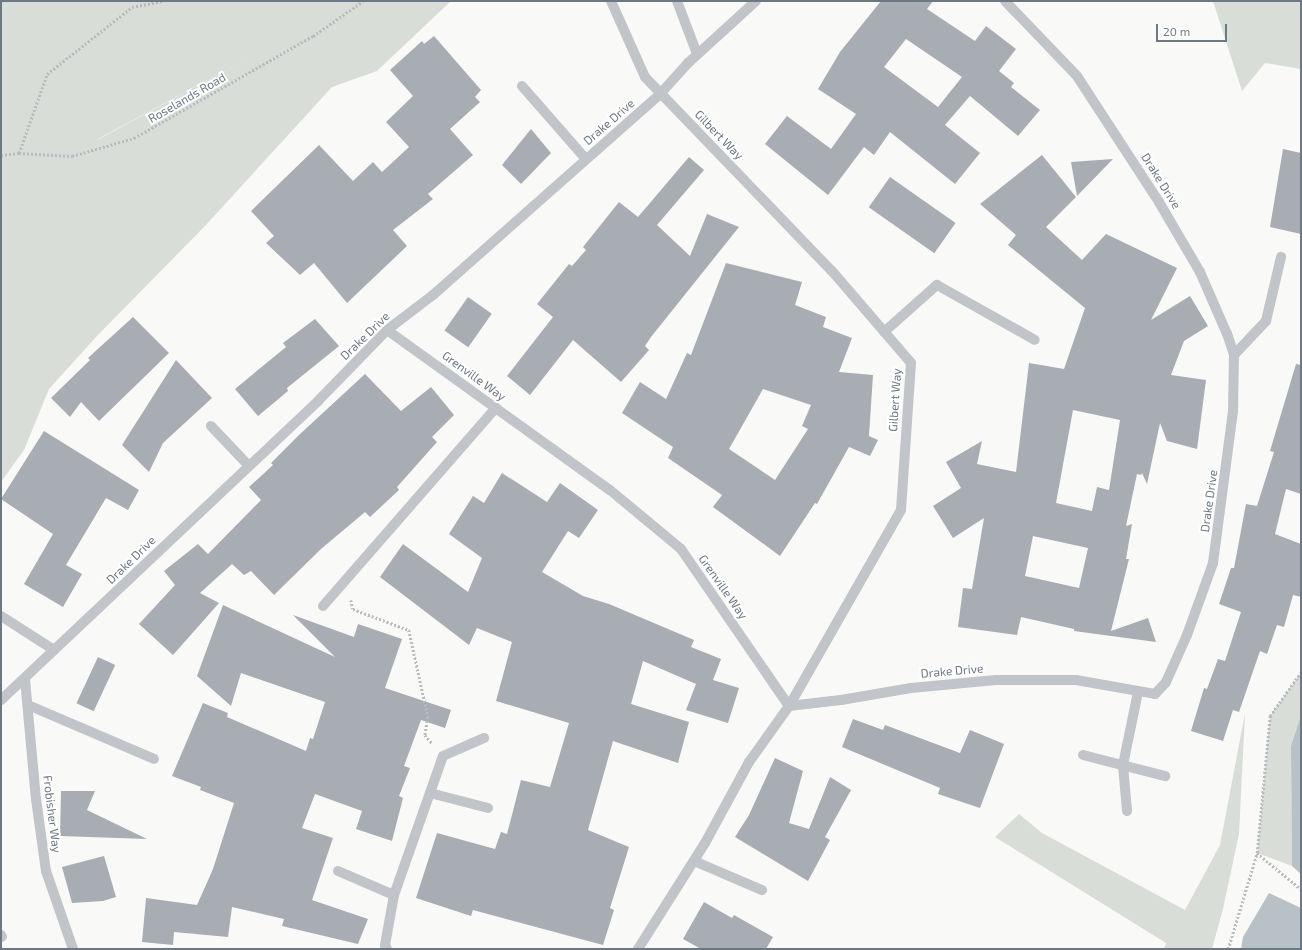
<!DOCTYPE html>
<html>
<head>
<meta charset="utf-8">
<style>
	body { margin:0 }
	#map { position:relative; width:1302px; height:950px; overflow:hidden; background:#f9f9f7; font-family:"Exo 2",sans-serif }
	div>[style] { position:absolute }
	.green>* { inset:0; background:#d9ddd7 }
	.water>* { inset:0; background:#b8c1c6 }
	.building>* { inset:0; background:#a7adb3; transform-origin:0 0 }
	.path>* { height:2.5px; margin-top:-1.25px; transform-origin:0; background:repeating-linear-gradient(90deg,#b9bcbe 0 2px,transparent 0 4px) }
	.service>* { height:10px; margin:-5px; padding:0 5px; transform-origin:5px; border-radius:5px; background:#c1c4c8 }
	span { translate:-50% -50%; white-space:nowrap; text-align:center; line-height:1.15; -webkit-text-stroke:4px #fff; paint-order:stroke }
	.street-label { font-size:12px; color:#6c7884 }
	.frame { position:absolute; inset:0; border:2px solid #6c7884; pointer-events:none }
	.scale { position:absolute; left:1156px; top:24px; width:71px; height:18px; box-sizing:border-box; border:2px solid #6c7884; border-top:0; padding-left:5px; font-size:12px; line-height:14px; white-space:nowrap; color:#6c7884; -webkit-text-stroke:3px #fff; paint-order:stroke }
</style>
</head>
<body>
<div id="map">
	<div class="green">
		<div style="clip-path:polygon(evenodd,1px 1px,451px 1px,377px 71px,332px 87px,205px 226px,96px 337px,49px 389px,24px 450px,1px 482px,1px 1px,269px 47px,99px 139px,96px 140px,269px 47px)"></div>
		<div style="clip-path:polygon(1213px 1px,1301px 1px,1301px 69px,1265px 63px,1242px 91px)"></div>
		<div style="clip-path:polygon(1301px 672px,1301px 715px,1291px 746px,1292px 866px,1257px 853px,1270px 716px)"></div>
		<div style="clip-path:polygon(1245px 713px,1239px 834px,1223px 909px,1212px 949px,1164px 949px,1166px 943px,995px 837px,1019px 814px,1042px 833px,1185px 910px,1220px 845px)"></div>
	</div>
	<div class="water">
		<div style="clip-path:polygon(1301px 715px,1301px 874px,1292px 866px,1291px 746px)"></div>
		<div style="clip-path:polygon(1269px 893px,1301px 908px,1301px 949px,1241px 949px,1243px 937px)"></div>
	</div>
	<div class="building">
		<div style="clip-path:polygon(evenodd,881px 1px,933px 1px,927px 9px,975px 41px,986px 26px,1016px 49px,999px 71px,1014px 83px,1011px 87px,1040px 110px,1018px 136px,970px 96px,945px 125px,980px 153px,955px 184px,890px 132px,874px 155px,864px 147px,828px 195px,765px 144px,787px 116px,831px 149px,856px 114px,818px 89px,840px 52px,881px 1px,906px 39px,962px 77px,938px 107px,884px 67px,906px 39px)"></div>
		<div style="clip-path:polygon(434px 36px,481px 90px,475px 97px,480px 102px,450px 129px,473px 155px,428px 194px,433px 199px,393px 230px,407px 246px,347px 303px,314px 263px,300px 275px,266px 243px,274px 236px,251px 211px,319px 145px,353px 181px,373px 162px,382px 172px,409px 147px,386px 122px,413px 96px,390px 70px,422px 41px,424px 44px)"></div>
		<div style="clip-path:polygon(531px 129px,551px 153px,521px 184px,502px 165px)"></div>
		<div style="clip-path:polygon(1283px 149px,1301px 153px,1301px 234px,1270px 227px)"></div>
		<div style="clip-path:polygon(evenodd,1042px 155px,1076px 197px,1046px 227px,1082px 260px,1106px 234px,1177px 268px,1151px 320px,1190px 296px,1208px 326px,1184px 341px,1171px 375px,1206px 380px,1197px 449px,1167px 441px,1160px 423px,1147px 484px,1142px 473px,1141px 475px,1137px 474px,1126px 526px,1132px 524px,1126px 559px,1129px 559px,1111px 631px,1148px 618px,1156px 642px,1074px 631px,1074px 629px,1021px 617px,1017px 635px,958px 627px,963px 588px,972px 589px,984px 518px,953px 538px,933px 506px,961px 488px,946px 462px,982px 441px,977px 464px,1016px 472px,1029px 363px,1064px 369px,1085px 308px,1008px 245px,1016px 235px,980px 204px,1042px 155px,1073px 410px,1120px 420px,1109px 490px,1097px 487px,1092px 511px,1056px 503px,1073px 410px,1042px 155px,1033px 536px,1088px 548px,1079px 588px,1025px 576px,1033px 536px)"></div>
		<div style="clip-path:polygon(689px 157px,704px 170px,657px 225px,690px 256px,707px 214px,739px 227px,651px 337px,645px 346px,649px 350px,621px 382px,573px 340px,530px 395px,507px 376px,553px 317px,537px 304px,569px 264px,572px 266px,586px 250px,583px 247px,619px 202px,638px 217px)"></div>
		<div style="clip-path:polygon(1113px 159px,1077px 196px,1071px 162px)"></div>
		<div style="left:890px;top:177px;width:80px;height:37px;rotate:35deg"></div>
		<div style="clip-path:polygon(evenodd,726px 263px,802px 282px,795px 305px,826px 317px,823px 327px,852px 338px,839px 372px,873px 375px,869px 436px,878px 440px,870px 456px,849px 447px,817px 504px,815px 503px,780px 556px,713px 507px,722px 495px,668px 458px,673px 447px,622px 413px,640px 382px,666px 399px,687px 353px,691px 355px,726px 263px,763px 389px,811px 405px,802px 426px,808px 429px,775px 480px,729px 449px,763px 389px)"></div>
		<div style="left:468px;top:297px;width:29px;height:41px;rotate:35deg"></div>
		<div style="clip-path:polygon(133px 317px,169px 353px,99px 421px,81px 402px,70px 417px,51px 398px,90px 360px,88px 358px)"></div>
		<div style="clip-path:polygon(315px 319px,339px 346px,287px 388px,288px 391px,258px 416px,235px 389px,286px 347px,283px 343px)"></div>
		<div style="clip-path:polygon(176px 360px,212px 398px,163px 443px,149px 472px,122px 445px)"></div>
		<div style="clip-path:polygon(1296px 364px,1301px 365px,1301px 494px,1286px 489px,1275px 534px,1301px 544px,1301px 597px,1293px 595px,1284px 627px,1277px 625px,1267px 654px,1260px 651px,1239px 712px,1233px 710px,1223px 741px,1191px 731px,1204px 688px,1207px 689px,1218px 659px,1225px 661px,1241px 612px,1219px 604px,1231px 568px,1234px 568px,1246px 504px,1257px 506px,1274px 452px,1270px 451px)"></div>
		<div style="clip-path:polygon(365px 374px,401px 411px,431px 387px,454px 415px,432px 437px,437px 442px,397px 487px,399px 490px,370px 517px,365px 512px,321px 549px,274px 595px,251px 571px,244px 575px,232px 564px,200px 593px,219px 603px,173px 655px,139px 624px,175px 585px,164px 571px,198px 544px,208px 554px,261px 500px,249px 487px,273px 465px,271px 463px,299px 435px)"></div>
		<div style="clip-path:polygon(44px 431px,139px 490px,128px 510px,106px 498px,66px 565px,82px 574px,63px 607px,24px 584px,53px 534px,1px 499px)"></div>
		<div style="clip-path:polygon(502px 473px,547px 502px,560px 483px,598px 510px,579px 538px,568px 531px,542px 572px,583px 596px,609px 604px,694px 640px,691px 647px,721px 659px,713px 680px,739px 688px,728px 723px,686px 710px,696px 684px,643px 661px,631px 704px,689px 722px,678px 763px,613px 741px,588px 830px,629px 847px,610px 908px,614px 910px,603px 945px,473px 910px,471px 916px,416px 898px,437px 833px,495px 849px,501px 832px,507px 834px,521px 780px,550px 787px,569px 723px,496px 701px,512px 642px,477px 628px,469px 645px,380px 577px,403px 544px,468px 592px,482px 558px,449px 534px,473px 496px,484px 503px)"></div>
		<div style="clip-path:polygon(223px 605px,335px 657px,293px 615px,354px 637px,358px 624px,402px 639px,385px 688px,451px 710px,445px 728px,421px 720px,404px 766px,410px 768px,399px 796px,403px 798px,392px 841px,356px 829px,362px 811px,315px 794px,302px 828px,333px 838px,312px 900px,368px 919px,358px 944px,282px 926px,284px 919px,232px 907px,228px 937px,174px 932px,173px 945px,142px 942px,146px 898px,197px 905px,213px 869px,234px 803px,200px 790px,201px 787px,172px 776px,203px 703px,228px 713px,227px 717px,306px 751px,310px 738px,313px 739px,325px 702px,241px 673px,231px 706px,197px 676px)"></div>
		<div style="left:98px;top:657px;width:19px;height:51px;rotate:25deg"></div>
		<div style="clip-path:polygon(853px 719px,883px 730px,885px 725px,960px 753px,970px 730px,1004px 744px,980px 808px,938px 794px,940px 788px,842px 747px)"></div>
		<div style="clip-path:polygon(775px 758px,803px 771px,789px 823px,809px 829px,830px 777px,851px 790px,825px 837px,830px 840px,808px 881px,735px 837px,749px 815px)"></div>
		<div style="clip-path:polygon(61px 791px,95px 791px,87px 810px,147px 839px,60px 836px)"></div>
		<div style="clip-path:polygon(104px 856px,116px 897px,103px 901px,72px 903px,62px 867px)"></div>
		<div style="clip-path:polygon(704px 902px,732px 918px,734px 915px,773px 937px,766px 949px,701px 949px,683px 939px)"></div>
	</div>
	<div class="path">
		<div style="left:19px;top:153px;width:84px;rotate:-70.5deg"></div>
		<div style="left:47px;top:74px;width:108px;rotate:-38.2deg"></div>
		<div style="left:132px;top:7px;width:32px;rotate:-11deg"></div>
		<div style="left:1px;top:155px;width:18px;rotate:-6deg"></div>
		<div style="left:19px;top:153px;width:53px;rotate:3.2deg"></div>
		<div style="left:72px;top:156px;width:65px;rotate:-16.2deg"></div>
		<div style="left:134px;top:138px;width:206px;rotate:-29.7deg"></div>
		<div style="left:313px;top:36px;width:61px;rotate:-35deg"></div>
		<div style="left:351px;top:600px;width:9px;rotate:77deg"></div>
		<div style="left:353px;top:609px;width:60px;rotate:20.6deg"></div>
		<div style="left:409px;top:630px;width:89px;rotate:77.7deg"></div>
		<div style="left:428px;top:717px;width:18px;rotate:99deg"></div>
		<div style="left:425px;top:735px;width:11px;rotate:49deg"></div>
		<div style="left:1257px;top:853px;width:57px;rotate:39.3deg"></div>
		<div style="left:1228px;top:949px;width:100px;rotate:-73.2deg"></div>
		<div style="left:1257px;top:853px;width:138px;rotate:-84.6deg"></div>
		<div style="left:1270px;top:716px;width:54px;rotate:-54.8deg"></div>
	</div>
	<div class="service">
		<div style="left:611px;top:1px;width:83px;rotate:65.9deg"></div>
		<div style="left:645px;top:77px;width:269px;rotate:46.1deg"></div>
		<div style="left:832px;top:271px;width:121px;rotate:49.3deg"></div>
		<div style="left:911px;top:363px;width:147px;rotate:93.9deg"></div>
		<div style="left:901px;top:510px;width:226px;rotate:119.7deg"></div>
		<div style="left:677px;top:1px;width:57px;rotate:69.3deg"></div>
		<div style="left:522px;top:86px;width:97px;rotate:48.8deg"></div>
		<div style="left:387px;top:330px;width:274px;rotate:35.7deg"></div>
		<div style="left:610px;top:490px;width:92px;rotate:39.7deg"></div>
		<div style="left:681px;top:549px;width:191px;rotate:55.5deg"></div>
		<div style="left:789px;top:706px;width:69px;rotate:125.5deg"></div>
		<div style="left:749px;top:762px;width:92px;rotate:118.5deg"></div>
		<div style="left:705px;top:843px;width:125px;rotate:122.3deg"></div>
		<div style="left:884px;top:332px;width:71px;rotate:-41.6deg"></div>
		<div style="left:937px;top:285px;width:112px;rotate:29.3deg"></div>
		<div style="left:1234px;top:355px;width:47px;rotate:-46.7deg"></div>
		<div style="left:1266px;top:321px;width:66px;rotate:-76.8deg"></div>
		<div style="left:211px;top:426px;width:55px;rotate:46.5deg"></div>
		<div style="left:323px;top:606px;width:263px;rotate:-48.9deg"></div>
		<div style="left:1px;top:616px;width:63px;rotate:32.7deg"></div>
		<div style="left:25px;top:679px;width:121px;rotate:84.8deg"></div>
		<div style="left:36px;top:799px;width:73px;rotate:82.1deg"></div>
		<div style="left:46px;top:871px;width:83px;rotate:70.9deg"></div>
		<div style="left:1px;top:700px;width:436px;rotate:-43.3deg"></div>
		<div style="left:318px;top:401px;width:99px;rotate:-45.8deg"></div>
		<div style="left:387px;top:330px;width:58px;rotate:-37.3deg"></div>
		<div style="left:433px;top:295px;width:303px;rotate:-41.5deg"></div>
		<div style="left:660px;top:94px;width:42px;rotate:-47.9deg"></div>
		<div style="left:688px;top:63px;width:92px;rotate:-42.4deg"></div>
		<div style="left:28px;top:705px;width:137px;rotate:23.2deg"></div>
		<div style="left:789px;top:706px;width:52px;rotate:-6.6deg"></div>
		<div style="left:841px;top:700px;width:71px;rotate:-9.7deg"></div>
		<div style="left:911px;top:688px;width:85px;rotate:-5.4deg"></div>
		<div style="left:996px;top:680px;width:80px"></div>
		<div style="left:1076px;top:680px;width:80px;rotate:10deg"></div>
		<div style="left:1155px;top:694px;width:16px;rotate:-47deg"></div>
		<div style="left:1166px;top:682px;width:51px;rotate:-65.9deg"></div>
		<div style="left:1187px;top:635px;width:77px;rotate:-70.1deg"></div>
		<div style="left:1213px;top:563px;width:153px;rotate:-82.5deg"></div>
		<div style="left:1233px;top:411px;width:56px;rotate:-89deg"></div>
		<div style="left:1234px;top:355px;width:22px;rotate:-108deg"></div>
		<div style="left:1227px;top:334px;width:68px;rotate:-113.5deg"></div>
		<div style="left:1200px;top:272px;width:81px;rotate:-120.4deg"></div>
		<div style="left:1159px;top:202px;width:150px;rotate:-123.1deg"></div>
		<div style="left:1077px;top:76px;width:104px;rotate:-133.8deg"></div>
		<div style="left:1083px;top:755px;width:85px;rotate:14.4deg"></div>
		<div style="left:430px;top:793px;width:60px;rotate:14.5deg"></div>
		<div style="left:1127px;top:811px;width:46px;rotate:-95deg"></div>
		<div style="left:1123px;top:765px;width:75px;rotate:-78.4deg"></div>
		<div style="left:694px;top:861px;width:74px;rotate:23.1deg"></div>
		<div style="left:338px;top:871px;width:61px;rotate:23.2deg"></div>
		<div style="left:1px;top:935px;width:2px;rotate:63deg"></div>
		<div style="left:387px;top:949px;width:4px;rotate:-117deg"></div>
		<div style="left:385px;top:945px;width:51px;rotate:-79.8deg"></div>
		<div style="left:394px;top:895px;width:147px;rotate:-70.6deg"></div>
		<div style="left:443px;top:756px;width:45px;rotate:-23.7deg"></div>
	</div>
	<div class="street-label">
		<span style="left:187px;top:98px;rotate:-30deg">Roselands Road</span>
		<span style="left:609px;top:122px;rotate:-41deg">Drake Drive</span>
		<span style="left:719px;top:135px;rotate:46deg">Gilbert Way</span>
		<span style="left:1161px;top:181px;rotate:58deg">Drake Drive</span>
		<span style="left:365px;top:336px;rotate:-44deg">Drake Drive</span>
		<span style="left:474px;top:376px;rotate:36deg">Grenville Way</span>
		<span style="left:895px;top:400px;rotate:-86deg">Gilbert Way</span>
		<span style="left:1209px;top:501px;rotate:-82deg">Drake Drive</span>
		<span style="left:131px;top:560px;rotate:-44deg">Drake Drive</span>
		<span style="left:723px;top:587px;rotate:55deg">Grenville Way</span>
		<span style="left:952px;top:671px;rotate:-5deg">Drake Drive</span>
		<span style="left:52px;top:814px;rotate:83deg">Frobisher Way</span>
	</div>
	<div class="frame"></div>
	<div class="scale">20 m</div>
</div>
</body>
</html>
